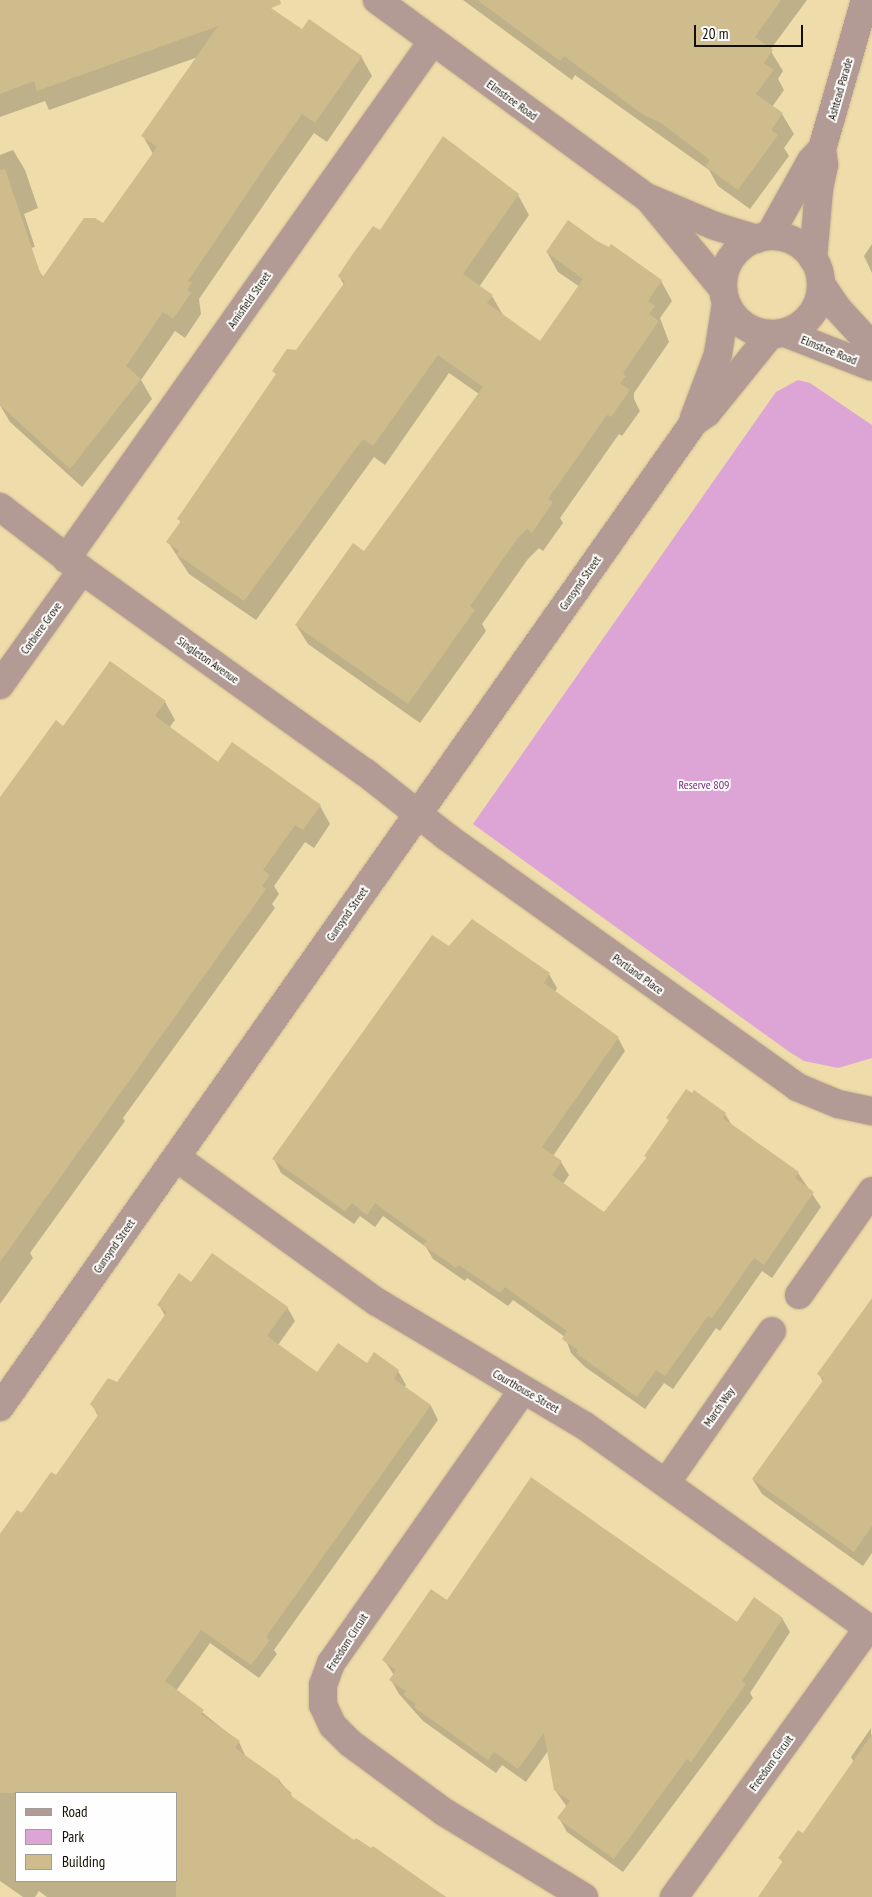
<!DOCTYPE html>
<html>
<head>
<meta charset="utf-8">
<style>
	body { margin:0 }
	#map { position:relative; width:872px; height:1897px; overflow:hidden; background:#eedcab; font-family:"PT Sans Narrow",sans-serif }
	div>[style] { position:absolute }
	.green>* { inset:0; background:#dca5d6 }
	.shadow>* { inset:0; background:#0003 }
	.building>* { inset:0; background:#cebc8d }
	.roads { filter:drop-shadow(0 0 1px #cbbb90) drop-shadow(0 0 1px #cbbb90) }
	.minor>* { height:28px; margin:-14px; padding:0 14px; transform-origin:14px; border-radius:14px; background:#b29a95 }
	.minor>.ring { margin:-14px; padding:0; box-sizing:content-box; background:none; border:28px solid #b29a95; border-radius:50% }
	span { translate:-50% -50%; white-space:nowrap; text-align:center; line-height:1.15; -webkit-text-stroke:4px #fefefe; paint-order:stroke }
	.street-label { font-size:12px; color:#160f01 }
	.park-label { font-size:12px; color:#791f75 }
	.legend { position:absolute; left:15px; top:1792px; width:162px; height:90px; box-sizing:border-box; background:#fefefe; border:1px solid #a19e99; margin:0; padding:6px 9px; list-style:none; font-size:15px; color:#160f01 }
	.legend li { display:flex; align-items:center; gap:10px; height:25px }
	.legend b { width:25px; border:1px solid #a19e99 }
	.scale { position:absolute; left:694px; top:25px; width:109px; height:22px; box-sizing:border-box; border:2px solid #160f01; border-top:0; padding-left:6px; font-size:15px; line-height:18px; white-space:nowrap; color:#160f01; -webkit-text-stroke:4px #fefefe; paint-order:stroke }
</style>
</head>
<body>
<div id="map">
	<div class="green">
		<div style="clip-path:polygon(798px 380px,810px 383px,872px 425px,872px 1058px,838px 1068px,804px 1061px,788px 1051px,473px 824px,776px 392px)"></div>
	</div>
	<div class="shadow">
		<div style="clip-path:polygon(0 0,268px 0,271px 9px,303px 31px,361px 56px,372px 76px,327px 142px,314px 133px,278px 184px,199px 299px,201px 314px,185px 338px,175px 331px,141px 380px,152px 399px,82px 487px,10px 422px,0 405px,0 282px,38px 269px,44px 278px,104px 246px,153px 154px,143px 136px,198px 57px,49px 110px,45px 101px,0 117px)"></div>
		<div style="clip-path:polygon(463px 0,807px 0,770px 50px,783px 71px,778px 79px,784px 90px,772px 107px,782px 114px,794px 134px,784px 148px,789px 156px,750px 209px,718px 186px,709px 170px,575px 75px,572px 80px)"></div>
		<div style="clip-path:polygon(13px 150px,25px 170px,38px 208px,24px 214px,35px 247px,0 255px,0 155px)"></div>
		<div style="clip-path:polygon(518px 195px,529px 215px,479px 287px,492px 296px,503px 315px,540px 343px,580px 287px,558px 272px,547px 252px,596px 242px,661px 281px,672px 301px,660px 318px,669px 342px,634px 393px,634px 399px,640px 411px,622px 436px,619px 434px,560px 518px,563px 523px,543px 551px,539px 548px,528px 559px,482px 624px,486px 631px,420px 723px,308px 644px,296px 625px,365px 553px,479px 394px,449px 373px,385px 465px,374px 457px,256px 620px,189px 574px,168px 542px,181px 523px,179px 519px,277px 375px,274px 371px,296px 352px,344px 285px,339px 276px,381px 232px)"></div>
		<div style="clip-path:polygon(872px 244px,872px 273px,864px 256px)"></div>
		<div style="clip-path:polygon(165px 702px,175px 720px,169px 728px,218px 763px,320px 806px,330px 824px,314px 848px,305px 842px,274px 886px,279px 894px,272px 904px,275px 908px,123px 1118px,125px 1121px,30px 1253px,33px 1258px,0 1304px,0 799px,64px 728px)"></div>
		<div style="clip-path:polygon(472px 920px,549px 974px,557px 988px,555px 992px,618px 1038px,625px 1051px,553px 1156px,561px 1162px,569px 1175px,563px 1184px,604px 1214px,647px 1159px,646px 1156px,670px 1121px,668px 1118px,725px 1114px,733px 1127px,798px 1173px,821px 1207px,772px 1278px,762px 1271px,720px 1331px,716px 1328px,673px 1389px,664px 1383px,645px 1409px,585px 1367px,571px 1353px,565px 1337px,513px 1300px,508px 1306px,467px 1278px,465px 1281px,433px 1259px,426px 1247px,383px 1216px,375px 1227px,360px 1216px,354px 1224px,281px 1173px,274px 1159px)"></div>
		<div style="clip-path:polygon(evenodd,191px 1283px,287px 1307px,295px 1321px,278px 1345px,318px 1374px,367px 1365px,398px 1371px,406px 1385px,404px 1388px,431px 1406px,438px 1420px,274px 1650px,277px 1654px,259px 1678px,210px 1643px,176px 1691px,239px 1742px,246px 1757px,279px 1780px,295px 1800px,355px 1842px,446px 1897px,47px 1897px,39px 1891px,35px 1897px,23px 1897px,0 1881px,0 1536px,56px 1476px,98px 1416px,92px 1404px,118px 1384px,165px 1316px,159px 1305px,191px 1283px,16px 1793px,176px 1793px,176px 1881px,16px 1881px,16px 1793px)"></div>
		<div style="clip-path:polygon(872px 1315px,872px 1553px,863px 1566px,762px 1494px,753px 1480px,823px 1382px,819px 1374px)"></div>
		<div style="clip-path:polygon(447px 1602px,737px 1623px,782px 1618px,790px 1632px,750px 1693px,753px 1698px,623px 1872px,567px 1832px,559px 1818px,567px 1807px,555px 1790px,548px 1751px,526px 1782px,502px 1765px,496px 1773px,423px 1721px,399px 1694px,391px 1680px,394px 1675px,384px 1660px)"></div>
		<div style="clip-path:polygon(871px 1728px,872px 1897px,759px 1897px,783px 1863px,780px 1858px,803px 1835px,854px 1762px,851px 1757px)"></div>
	</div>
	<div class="building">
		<div style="clip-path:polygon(0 0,280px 0,281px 4px,271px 8px,302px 29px,309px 19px,362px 56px,315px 123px,302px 114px,267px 164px,188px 281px,192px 283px,187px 290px,191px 293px,173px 319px,163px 312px,126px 366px,141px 379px,70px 469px,0 405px,0 170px,5px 169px,42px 278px,84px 218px,95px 218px,103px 223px,157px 147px,141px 136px,218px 26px,37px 91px,34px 81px,0 94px)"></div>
		<div style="clip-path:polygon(477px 0,781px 0,755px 37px,773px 50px,764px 63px,774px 70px,756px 94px,783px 113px,771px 130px,778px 135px,738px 190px,705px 166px,710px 160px,661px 123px,642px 114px,564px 56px,560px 61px)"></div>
		<div style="clip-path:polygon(443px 136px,519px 194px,463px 274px,493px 295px,487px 303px,540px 341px,583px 279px,546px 252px,568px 220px,597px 241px,609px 247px,611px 244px,662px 280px,648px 301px,655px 306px,649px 314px,659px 321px,623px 373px,626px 376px,620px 383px,630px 390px,611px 417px,607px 415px,548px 499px,553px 502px,532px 533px,527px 529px,517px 539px,470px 606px,475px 610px,408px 704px,295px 625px,353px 543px,364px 551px,483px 387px,438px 355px,373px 446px,363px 439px,244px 601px,176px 554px,179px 551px,166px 542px,181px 521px,177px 519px,276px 374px,272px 371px,287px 349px,296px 350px,345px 282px,338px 276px,352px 255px,373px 226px,380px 230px)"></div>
		<div style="clip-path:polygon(110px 661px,166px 701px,155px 716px,218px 762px,232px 742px,321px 805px,303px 830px,295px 825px,263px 870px,270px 875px,262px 886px,266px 889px,0 1262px,0 797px,56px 720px,63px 726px)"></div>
		<div style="clip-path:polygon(472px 919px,550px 973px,544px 983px,619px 1037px,542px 1147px,562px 1161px,552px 1175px,604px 1212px,647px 1157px,644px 1156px,669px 1120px,666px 1118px,686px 1089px,692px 1093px,694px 1090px,726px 1113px,723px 1118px,799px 1172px,795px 1178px,814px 1192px,764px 1265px,754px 1258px,712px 1318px,708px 1316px,665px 1376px,656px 1370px,637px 1397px,576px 1353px,578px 1350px,562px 1339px,567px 1331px,505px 1287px,500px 1293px,459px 1265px,456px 1268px,423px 1245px,427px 1241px,375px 1203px,367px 1215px,352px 1203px,345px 1211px,272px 1159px,432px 935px,449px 946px)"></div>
		<div style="clip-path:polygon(212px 1253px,288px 1307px,267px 1336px,317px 1372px,338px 1343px,367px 1363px,374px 1352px,399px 1370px,394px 1379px,431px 1405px,266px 1637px,270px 1640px,251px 1665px,201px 1630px,165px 1681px,204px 1710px,201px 1714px,240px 1741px,235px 1748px,280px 1780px,278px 1782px,292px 1793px,290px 1795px,354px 1840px,356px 1838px,371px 1848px,373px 1846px,446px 1897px,176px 1897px,176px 1793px,0 1793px,0 1534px,17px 1510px,22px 1513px,51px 1472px,56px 1475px,99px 1414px,90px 1404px,108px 1378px,117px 1382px,167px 1312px,157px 1305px,179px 1273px,191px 1282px)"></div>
		<div style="clip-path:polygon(872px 1298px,872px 1526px,854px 1552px,752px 1479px,824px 1379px,817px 1374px)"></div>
		<div style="clip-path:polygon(531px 1477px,737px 1622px,754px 1597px,783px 1618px,742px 1681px,746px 1684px,691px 1762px,687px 1759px,614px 1859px,557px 1818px,570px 1801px,554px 1790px,544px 1733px,518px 1769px,494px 1752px,488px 1760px,414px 1707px,416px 1704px,403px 1695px,406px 1691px,389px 1680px,396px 1670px,382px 1660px,431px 1589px,447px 1600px)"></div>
		<div style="clip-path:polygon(872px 1734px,872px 1897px,758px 1897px,783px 1861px,778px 1858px,798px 1830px,803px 1833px)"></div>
	</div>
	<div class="roads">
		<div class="minor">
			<div style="left:377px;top:0;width:336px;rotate:36.2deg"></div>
			<div style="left:648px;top:198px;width:118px;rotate:50.5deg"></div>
			<div style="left:651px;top:199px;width:69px;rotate:22.9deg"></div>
			<div style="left:715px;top:226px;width:44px;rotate:17.2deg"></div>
			<div style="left:769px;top:236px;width:86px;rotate:-60.8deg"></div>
			<div style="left:811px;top:161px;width:15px;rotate:-48deg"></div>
			<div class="ring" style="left:723px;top:236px;width:70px;height:70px"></div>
			<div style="left:813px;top:259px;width:70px;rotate:-85.1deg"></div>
			<div style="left:819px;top:189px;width:25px;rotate:-78deg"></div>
			<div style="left:824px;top:165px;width:16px;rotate:-97deg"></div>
			<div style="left:822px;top:149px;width:155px;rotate:-73.9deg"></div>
			<div style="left:821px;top:284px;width:29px;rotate:56deg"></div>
			<div style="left:837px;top:308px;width:52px;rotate:47.4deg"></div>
			<div style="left:785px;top:333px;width:93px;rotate:21.3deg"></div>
			<div style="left:694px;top:418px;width:68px;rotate:-69.4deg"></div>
			<div style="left:718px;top:354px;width:52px;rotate:-81.1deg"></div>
			<div style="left:0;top:507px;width:103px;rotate:37.5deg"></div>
			<div style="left:82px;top:570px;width:349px;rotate:35.6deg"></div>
			<div style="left:366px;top:773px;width:103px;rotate:38.3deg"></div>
			<div style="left:447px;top:837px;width:430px;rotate:35.5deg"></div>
			<div style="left:797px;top:1087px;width:44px;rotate:22.5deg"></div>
			<div style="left:838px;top:1104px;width:35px;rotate:12deg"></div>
			<div style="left:66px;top:559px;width:633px;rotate:-54.7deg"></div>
			<div style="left:0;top:685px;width:141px;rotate:-54.5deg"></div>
			<div style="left:177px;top:1158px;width:246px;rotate:35.8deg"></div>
			<div style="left:377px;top:1302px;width:242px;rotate:30.8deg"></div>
			<div style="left:585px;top:1426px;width:353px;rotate:35.5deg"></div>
			<div style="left:799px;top:1295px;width:127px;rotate:-54.9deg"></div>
			<div style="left:523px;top:1390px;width:334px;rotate:125.1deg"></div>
			<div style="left:331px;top:1663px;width:23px;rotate:110deg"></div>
			<div style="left:323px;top:1685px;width:20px;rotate:90deg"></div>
			<div style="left:323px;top:1705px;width:23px;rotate:65deg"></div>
			<div style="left:333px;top:1726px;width:24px;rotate:45deg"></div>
			<div style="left:350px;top:1743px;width:117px;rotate:36.3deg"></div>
			<div style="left:444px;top:1812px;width:164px;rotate:31.3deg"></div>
			<div style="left:0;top:1407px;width:1205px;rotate:-54.83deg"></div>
			<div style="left:694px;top:422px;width:16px;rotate:-35deg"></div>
			<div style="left:707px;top:413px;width:102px;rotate:-51deg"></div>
			<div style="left:666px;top:1483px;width:185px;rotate:-55.1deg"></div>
			<div style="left:674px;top:1897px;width:332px;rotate:-54.2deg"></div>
		</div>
	</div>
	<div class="street-label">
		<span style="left:840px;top:89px;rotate:-74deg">Ashtead Parade</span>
		<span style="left:512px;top:100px;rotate:36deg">Elmstree Road</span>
		<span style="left:249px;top:300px;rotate:-55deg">Amisfield Street</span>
		<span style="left:829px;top:350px;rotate:22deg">Elmstree Road</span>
		<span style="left:580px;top:583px;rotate:-55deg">Gunsynd Street</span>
		<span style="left:41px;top:628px;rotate:-54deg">Corbiere Grove</span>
		<span style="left:208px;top:660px;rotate:35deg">Singleton Avenue</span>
		<span style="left:347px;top:914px;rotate:-55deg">Gunsynd Street</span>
		<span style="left:638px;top:974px;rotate:36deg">Portland Place</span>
		<span style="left:114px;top:1246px;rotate:-55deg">Gunsynd Street</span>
		<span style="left:526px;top:1391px;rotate:30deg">Courthouse Street</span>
		<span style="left:719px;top:1407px;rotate:-55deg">March Way</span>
		<span style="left:347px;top:1642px;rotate:-57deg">Freedom Circuit</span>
		<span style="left:771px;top:1763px;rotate:-54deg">Freedom Circuit</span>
	</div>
	<div class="park-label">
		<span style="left:704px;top:785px">Reserve 809</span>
	</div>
	<ul class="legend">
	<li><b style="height:6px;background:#b29a95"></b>Road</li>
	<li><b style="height:14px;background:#dca5d6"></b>Park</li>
	<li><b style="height:14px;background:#cebc8d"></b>Building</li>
	</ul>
	<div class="scale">20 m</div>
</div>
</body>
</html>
